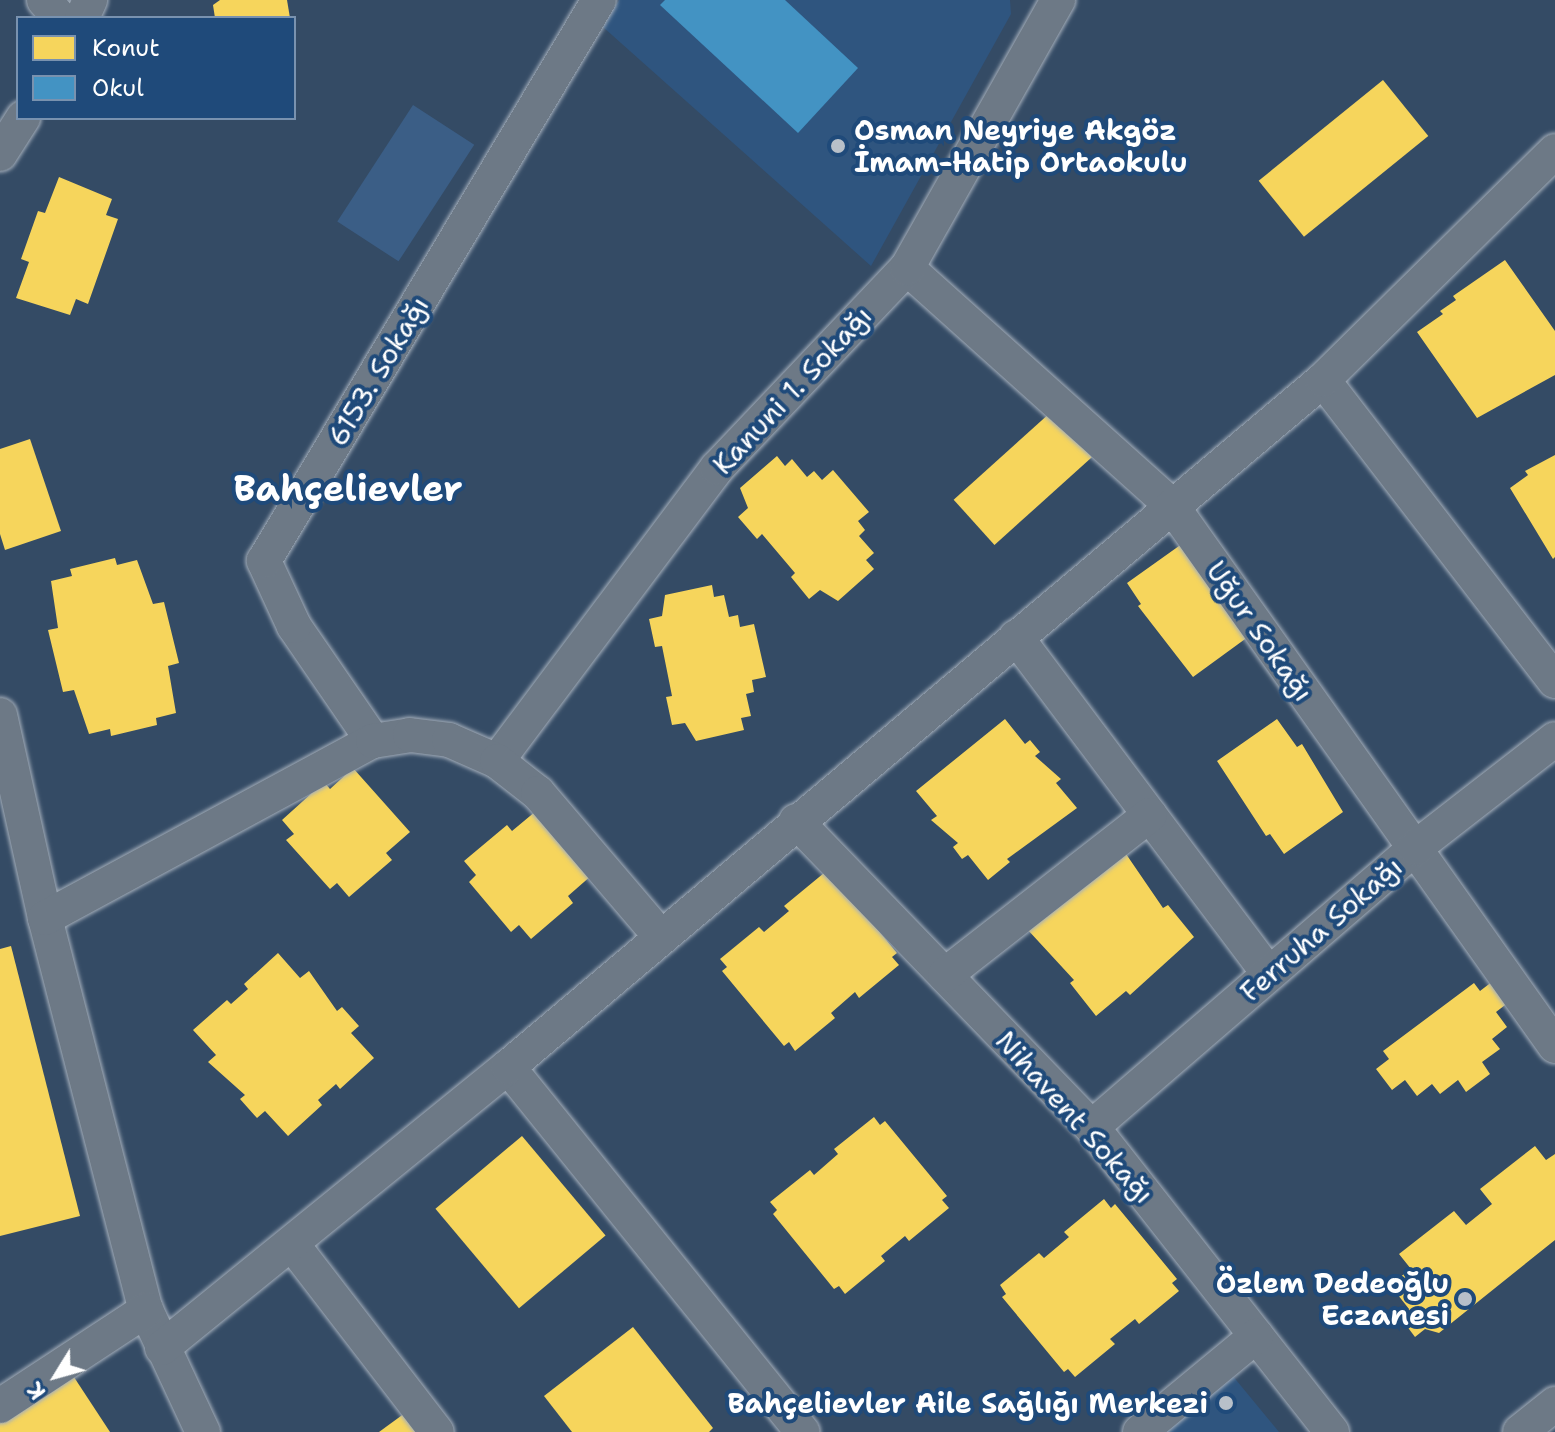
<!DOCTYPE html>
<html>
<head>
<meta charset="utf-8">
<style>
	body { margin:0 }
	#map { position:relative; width:1555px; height:1432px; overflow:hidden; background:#344b65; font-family:"Shantell Sans",sans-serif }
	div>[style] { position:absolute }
	.built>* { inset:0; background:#2f557f }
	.green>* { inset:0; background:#3b5e86; transform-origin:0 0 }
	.homes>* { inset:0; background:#f6d55c; transform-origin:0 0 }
	.schools>* { inset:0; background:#4393c3 }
	.roads { filter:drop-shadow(0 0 2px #a4aeba) drop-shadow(0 0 2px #a4aeba) }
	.street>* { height:34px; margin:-17px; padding:0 17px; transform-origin:17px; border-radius:17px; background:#6d7986 }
	.dots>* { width:22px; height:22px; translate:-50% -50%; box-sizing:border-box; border:4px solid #1f4a7a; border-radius:50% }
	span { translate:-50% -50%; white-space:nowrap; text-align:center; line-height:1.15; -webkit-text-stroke:8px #1f4a7a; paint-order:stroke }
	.poi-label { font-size:28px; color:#fff; font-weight:700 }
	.left { translate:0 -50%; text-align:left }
	.right { translate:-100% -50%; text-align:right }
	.street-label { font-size:28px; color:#fff }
	.district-label { font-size:36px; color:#fff; font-weight:700 }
	.legend { position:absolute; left:16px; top:16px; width:280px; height:104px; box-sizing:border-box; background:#1f4a7a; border:2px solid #7992af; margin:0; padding:10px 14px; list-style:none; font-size:24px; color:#fff }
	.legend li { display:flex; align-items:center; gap:16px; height:40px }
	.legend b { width:40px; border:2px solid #7992af }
	.north { position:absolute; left:16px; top:1336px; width:80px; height:80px; -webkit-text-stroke:6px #1f4a7a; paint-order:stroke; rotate:233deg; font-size:22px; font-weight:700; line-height:32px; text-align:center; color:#fff }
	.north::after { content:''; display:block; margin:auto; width:28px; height:36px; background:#fff; clip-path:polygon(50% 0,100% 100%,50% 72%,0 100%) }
</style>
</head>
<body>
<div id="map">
	<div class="built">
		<div style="clip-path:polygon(619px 0,1010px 0,1011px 14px,871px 266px,603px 27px)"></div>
		<div style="clip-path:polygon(1232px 1375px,1279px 1432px,1161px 1432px)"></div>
	</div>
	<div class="green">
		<div style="left:413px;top:105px;width:73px;height:139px;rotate:33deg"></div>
	</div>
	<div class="homes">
		<div style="clip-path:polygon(220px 0,287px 0,290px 18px,215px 18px,213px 5px)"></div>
		<div style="left:1383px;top:80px;width:72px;height:160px;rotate:51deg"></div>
		<div style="clip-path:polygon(59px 177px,112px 199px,106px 215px,118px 219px,88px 304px,76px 299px,70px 315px,16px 298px,29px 262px,21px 259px,38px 211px,45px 213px)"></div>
		<div style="clip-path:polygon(1505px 260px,1555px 331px,1555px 375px,1477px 418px,1417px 332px,1443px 314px,1440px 311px,1456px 300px,1453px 296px)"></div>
		<div style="left:1051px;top:412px;width:61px;height:131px;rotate:48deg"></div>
		<div style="clip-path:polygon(30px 439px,61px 531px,5px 550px,0 534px,0 449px)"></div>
		<div style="clip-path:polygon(1555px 455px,1555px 557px,1553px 559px,1510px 488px,1528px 475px,1525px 471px)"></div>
		<div style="clip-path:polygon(777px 456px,785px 466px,792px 459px,807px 477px,814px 471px,822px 480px,833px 470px,869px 512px,858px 521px,865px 530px,859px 536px,874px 553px,866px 560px,874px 569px,838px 601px,820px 590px,809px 599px,791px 577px,795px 573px,762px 534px,757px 539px,738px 517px,748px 508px,740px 488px)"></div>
		<div style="clip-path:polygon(1186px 541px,1252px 634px,1193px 677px,1138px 606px,1141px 604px,1127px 583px)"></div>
		<div style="clip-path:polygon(115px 558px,117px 565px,137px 560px,153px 604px,164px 602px,179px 663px,168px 666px,176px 713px,156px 718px,157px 725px,111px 736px,110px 729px,89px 734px,74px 690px,63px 692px,48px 630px,58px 628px,51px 581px,72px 576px,70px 569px)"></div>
		<div style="clip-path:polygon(712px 585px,714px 597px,724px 595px,729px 617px,738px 615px,740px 627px,754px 624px,766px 677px,752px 680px,754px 692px,746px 694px,751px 716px,741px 718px,744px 730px,696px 741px,685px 723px,672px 725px,666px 697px,672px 696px,662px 646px,655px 647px,649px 619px,662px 616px,665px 595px)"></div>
		<div style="clip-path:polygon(1005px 719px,1025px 744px,1030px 740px,1040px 752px,1035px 756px,1061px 779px,1056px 783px,1077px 808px,1007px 859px,1010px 862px,988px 880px,968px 855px,962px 859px,953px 847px,958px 843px,931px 820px,937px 816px,916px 791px)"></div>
		<div style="clip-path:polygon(1277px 719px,1297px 747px,1302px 744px,1343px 812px,1284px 854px,1270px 834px,1266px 836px,1217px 761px)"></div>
		<div style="clip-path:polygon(353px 768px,410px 832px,386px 853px,392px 860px,349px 897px,337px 883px,330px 889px,286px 840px,294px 834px,282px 820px,324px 782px,330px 789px)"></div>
		<div style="clip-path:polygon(536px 811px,592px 875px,568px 896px,573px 903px,531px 939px,519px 925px,511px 932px,469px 882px,476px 875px,464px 861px,507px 825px,512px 831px)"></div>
		<div style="clip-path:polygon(1124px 851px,1163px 908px,1168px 905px,1194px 937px,1130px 995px,1126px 991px,1096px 1016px,1070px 983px,1074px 980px,1027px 929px)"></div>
		<div style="clip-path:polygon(824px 873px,831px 881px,835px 878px,897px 953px,892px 957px,899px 965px,859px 998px,855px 992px,831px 1013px,835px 1018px,795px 1051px,789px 1042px,784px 1046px,722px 971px,727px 967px,720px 959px,759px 927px,764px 932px,789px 911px,784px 906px)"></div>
		<div style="clip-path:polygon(11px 946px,80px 1216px,0 1236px,0 949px)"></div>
		<div style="clip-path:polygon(278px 953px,300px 978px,309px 971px,337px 1011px,342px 1007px,359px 1026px,351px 1033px,374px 1058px,340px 1089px,336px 1084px,318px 1100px,322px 1105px,288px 1136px,265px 1111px,257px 1118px,240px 1099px,245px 1095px,208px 1062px,216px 1055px,193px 1030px,227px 1000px,231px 1004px,248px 989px,244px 984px)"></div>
		<div style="clip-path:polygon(1493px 981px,1509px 1002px,1496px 1012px,1507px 1027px,1492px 1039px,1500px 1049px,1482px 1062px,1490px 1074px,1466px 1092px,1458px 1080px,1440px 1094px,1432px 1084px,1417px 1096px,1405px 1080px,1392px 1090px,1376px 1069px,1389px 1059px,1383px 1051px,1474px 983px,1480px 991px)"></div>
		<div style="clip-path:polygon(874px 1117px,880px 1125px,885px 1121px,947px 1196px,942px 1200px,949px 1208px,909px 1241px,905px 1236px,881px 1256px,885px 1261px,845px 1294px,839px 1286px,834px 1289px,773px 1214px,777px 1210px,770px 1202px,810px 1170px,814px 1175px,838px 1154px,834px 1149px)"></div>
		<div style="left:522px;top:1136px;width:130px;height:113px;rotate:50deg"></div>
		<div style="clip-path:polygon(1535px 1146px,1546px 1160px,1555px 1154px,1555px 1240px,1439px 1333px,1425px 1329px,1415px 1337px,1400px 1317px,1409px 1309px,1394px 1290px,1400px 1285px,1396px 1280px,1411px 1269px,1399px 1254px,1454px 1211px,1466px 1225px,1492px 1204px,1480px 1189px)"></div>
		<div style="clip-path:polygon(1104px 1199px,1111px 1208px,1115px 1204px,1177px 1279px,1172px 1283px,1179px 1291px,1139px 1324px,1135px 1319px,1110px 1339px,1115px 1344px,1075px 1377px,1068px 1369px,1064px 1372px,1002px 1297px,1006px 1294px,1000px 1285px,1039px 1253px,1044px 1258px,1069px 1237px,1064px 1232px)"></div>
		<div style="clip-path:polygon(633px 1327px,713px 1428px,709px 1432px,572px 1432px,544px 1396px)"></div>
		<div style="clip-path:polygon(68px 1368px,110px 1432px,0 1432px,0 1413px)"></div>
		<div style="clip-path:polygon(405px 1413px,419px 1432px,379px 1432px)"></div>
	</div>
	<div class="schools">
		<div style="clip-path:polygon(665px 0,785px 0,858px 68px,798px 133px,660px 5px)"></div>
	</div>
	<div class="roads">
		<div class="street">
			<div style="left:44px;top:0;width:24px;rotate:48deg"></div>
			<div style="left:82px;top:18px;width:20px;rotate:-66deg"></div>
			<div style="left:0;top:154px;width:43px;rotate:-57.4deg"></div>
			<div style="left:907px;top:268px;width:356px;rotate:41.9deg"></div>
			<div style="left:1172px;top:506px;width:662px;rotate:54.65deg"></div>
			<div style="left:1323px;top:380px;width:380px;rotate:52.4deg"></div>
			<div style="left:1016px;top:637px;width:421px;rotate:53.1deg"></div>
			<div style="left:0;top:715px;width:208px;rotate:77.5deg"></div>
			<div style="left:45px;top:918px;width:405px;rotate:75.6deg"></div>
			<div style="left:146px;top:1310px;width:135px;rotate:65deg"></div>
			<div style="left:373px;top:741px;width:140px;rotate:-124.5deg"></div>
			<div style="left:294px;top:626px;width:72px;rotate:-114.8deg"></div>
			<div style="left:264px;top:561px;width:653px;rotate:-59.16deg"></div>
			<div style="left:497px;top:761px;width:366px;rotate:-53.1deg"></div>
			<div style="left:717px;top:468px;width:276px;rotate:-46.5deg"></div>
			<div style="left:907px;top:268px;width:308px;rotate:-60.6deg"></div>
			<div style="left:796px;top:821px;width:426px;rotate:46deg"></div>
			<div style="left:1092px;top:1127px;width:388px;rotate:51.8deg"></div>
			<div style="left:45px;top:918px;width:373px;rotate:-28.4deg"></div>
			<div style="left:373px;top:741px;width:37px;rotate:-9deg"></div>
			<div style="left:410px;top:735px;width:39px;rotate:7deg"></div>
			<div style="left:449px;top:740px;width:52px;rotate:23.6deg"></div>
			<div style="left:497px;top:761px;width:52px;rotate:38deg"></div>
			<div style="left:538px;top:793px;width:189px;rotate:49.5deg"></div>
			<div style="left:945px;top:975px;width:260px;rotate:-38deg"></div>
			<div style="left:508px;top:1067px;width:469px;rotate:51.1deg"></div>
			<div style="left:1092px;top:1127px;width:427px;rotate:-40.8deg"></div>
			<div style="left:1415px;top:848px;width:177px;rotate:-37.9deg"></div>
			<div style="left:292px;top:1244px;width:237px;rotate:52.4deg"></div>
			<div style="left:162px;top:1348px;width:446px;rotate:-39.1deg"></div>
			<div style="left:508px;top:1067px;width:1066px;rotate:-40.13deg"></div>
			<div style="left:1323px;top:380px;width:326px;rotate:-44.6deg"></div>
			<div style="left:0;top:1406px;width:175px;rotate:-33.3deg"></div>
			<div style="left:1140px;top:1432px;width:151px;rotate:-39.6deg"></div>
			<div style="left:1520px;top:1432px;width:45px;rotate:-38.7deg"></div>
		</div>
	</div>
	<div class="dots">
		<div style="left:838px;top:146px;background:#b8c0c9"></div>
		<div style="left:1465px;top:1299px;background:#b8c0c9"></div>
		<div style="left:1226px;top:1403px;background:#b8c0c9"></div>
	</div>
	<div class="poi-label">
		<span class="left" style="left:854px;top:146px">Osman Neyriye Akgöz<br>İmam-Hatip Ortaokulu</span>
		<span class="right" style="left:1449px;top:1299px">Özlem Dedeoğlu<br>Eczanesi</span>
		<span class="right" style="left:1208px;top:1403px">Bahçelievler Aile Sağlığı Merkezi</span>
	</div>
	<div class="street-label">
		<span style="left:378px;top:371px;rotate:-59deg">6153. Sokağı</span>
		<span style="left:792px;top:390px;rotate:-47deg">Kanuni 1. Sokağı</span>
		<span style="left:1260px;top:631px;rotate:55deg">Uğur Sokağı</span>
		<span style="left:1321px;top:929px;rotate:-41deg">Ferruha Sokağı</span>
		<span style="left:1075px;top:1117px;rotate:48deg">Nihavent Sokağı</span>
	</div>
	<div class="district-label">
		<span style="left:348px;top:489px">Bahçelievler</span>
	</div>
	<ul class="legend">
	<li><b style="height:22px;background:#f6d55c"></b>Konut</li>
	<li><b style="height:22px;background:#4393c3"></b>Okul</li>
	</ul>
	<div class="north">K</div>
</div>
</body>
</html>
